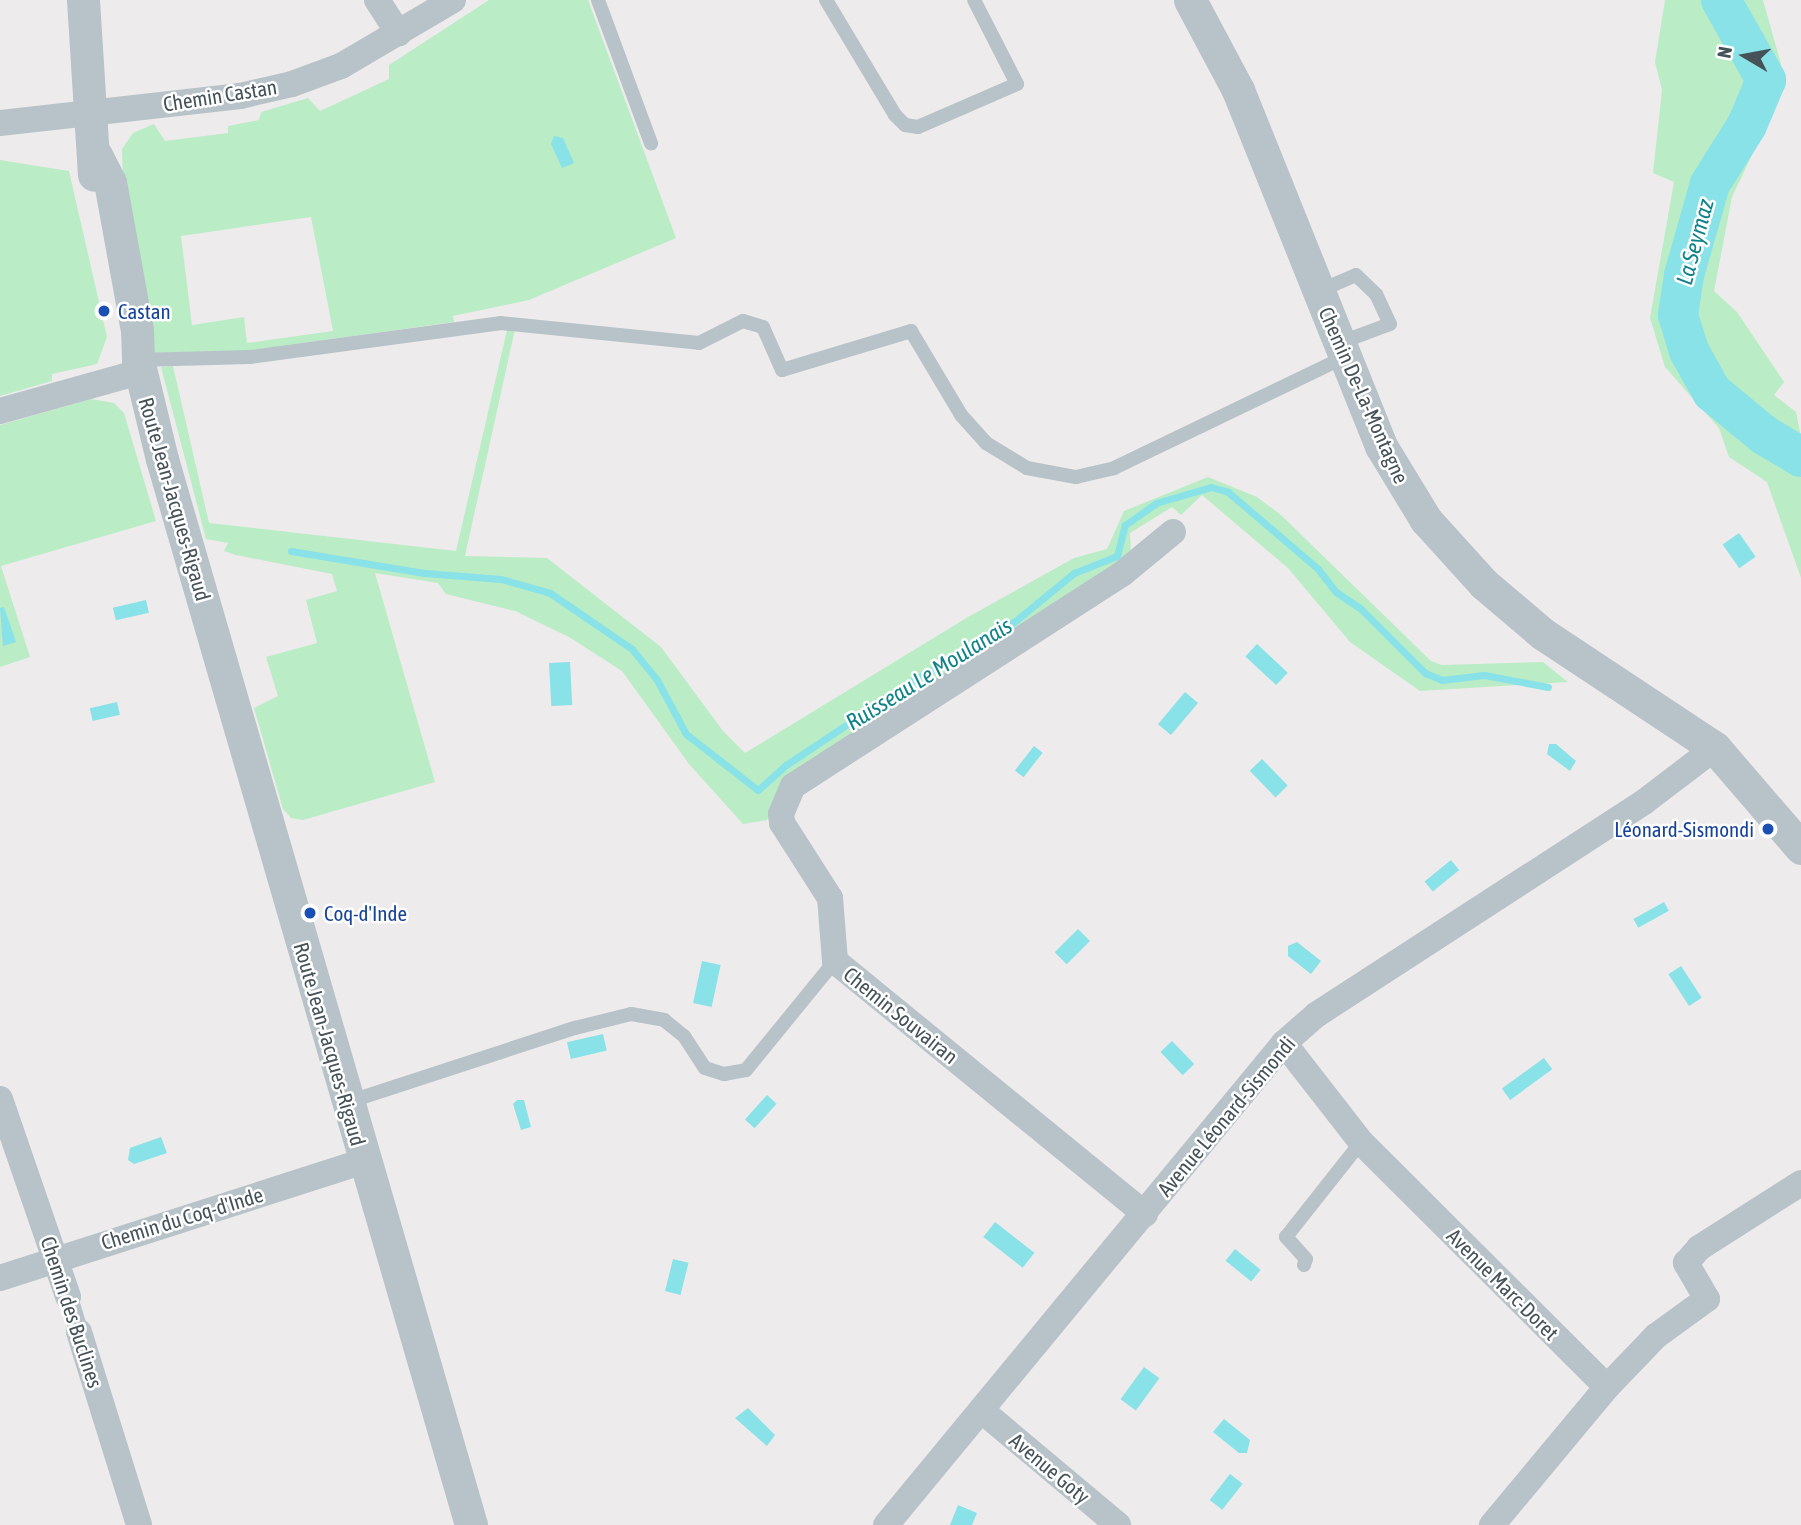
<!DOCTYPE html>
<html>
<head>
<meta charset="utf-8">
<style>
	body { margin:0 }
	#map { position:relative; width:1801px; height:1525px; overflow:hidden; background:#eeebec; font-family:"Asap Condensed",sans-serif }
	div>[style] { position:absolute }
	.green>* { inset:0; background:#baecc6 }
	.water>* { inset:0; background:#88e2e8; transform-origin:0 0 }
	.stream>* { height:7px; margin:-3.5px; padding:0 3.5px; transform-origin:3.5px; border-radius:3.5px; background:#88e2e8 }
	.river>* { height:40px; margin:-20px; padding:0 20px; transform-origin:20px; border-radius:20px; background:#88e2e8 }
	.service>* { height:14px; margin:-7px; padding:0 7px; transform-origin:7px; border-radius:7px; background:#b7c3c8 }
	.pedestrian>* { height:19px; margin:-9.5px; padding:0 9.5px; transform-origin:9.5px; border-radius:9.5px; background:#b7c3c8 }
	.minor>* { height:26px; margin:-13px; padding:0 13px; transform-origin:13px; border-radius:13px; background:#b7c3c8 }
	.tertiary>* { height:33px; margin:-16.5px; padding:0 16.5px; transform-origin:16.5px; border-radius:16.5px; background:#b7c3c8 }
	.dots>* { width:19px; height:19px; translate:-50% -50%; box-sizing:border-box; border:4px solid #fff; border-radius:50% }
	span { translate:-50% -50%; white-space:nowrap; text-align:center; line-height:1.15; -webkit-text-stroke:5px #fff; paint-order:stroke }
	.street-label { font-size:21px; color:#455258 }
	.transit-label { font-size:21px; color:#164399 }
	.left { translate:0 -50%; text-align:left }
	.right { translate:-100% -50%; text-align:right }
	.water-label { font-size:23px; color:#10838a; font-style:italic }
	.north { position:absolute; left:1710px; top:21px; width:70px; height:70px; -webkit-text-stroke:5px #fff; paint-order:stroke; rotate:280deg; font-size:19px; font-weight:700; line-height:28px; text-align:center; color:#455258 }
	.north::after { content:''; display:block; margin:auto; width:24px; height:32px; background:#455258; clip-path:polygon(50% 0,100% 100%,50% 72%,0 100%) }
</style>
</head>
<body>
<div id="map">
	<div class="green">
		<div style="clip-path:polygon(evenodd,489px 0,588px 0,676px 238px,529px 300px,453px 316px,454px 322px,245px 351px,154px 353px,123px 180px,122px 149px,133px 133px,154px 124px,165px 141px,228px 133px,228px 126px,259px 120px,261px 112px,308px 98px,320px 111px,389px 79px,389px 65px,489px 0,311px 217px,333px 331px,247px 343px,244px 317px,192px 325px,181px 236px,311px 217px)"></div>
		<div style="clip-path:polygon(1665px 0,1763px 0,1781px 64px,1770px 117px,1732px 197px,1714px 291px,1737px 312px,1784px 382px,1774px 395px,1796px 412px,1801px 437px,1801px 578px,1767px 482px,1729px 457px,1719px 428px,1665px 367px,1650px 318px,1674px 182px,1653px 173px,1662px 90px,1655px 62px)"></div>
		<div style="clip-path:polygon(0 160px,69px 171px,107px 337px,97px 364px,52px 374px,52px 381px,0 396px)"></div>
		<div style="clip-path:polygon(515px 329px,465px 556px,547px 558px,661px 647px,723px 731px,745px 753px,968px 617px,1074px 558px,1107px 549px,1124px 511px,1208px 477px,1257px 497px,1281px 515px,1431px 661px,1442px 665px,1543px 662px,1568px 682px,1420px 691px,1350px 642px,1288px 568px,1202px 495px,1181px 515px,1172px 507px,1130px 533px,1131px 557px,780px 785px,767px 820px,743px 824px,689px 764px,622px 671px,569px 637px,515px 611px,446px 594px,438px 583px,375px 573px,435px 782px,303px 820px,291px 818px,283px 809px,254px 708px,278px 696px,266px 657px,317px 643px,306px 600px,337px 591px,332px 574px,236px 555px,224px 551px,228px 543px,206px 539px,161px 367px,173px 366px,209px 523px,456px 551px,507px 330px)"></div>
		<div style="clip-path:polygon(91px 399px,114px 403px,124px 413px,156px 521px,1px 566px,30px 657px,0 667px,0 425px)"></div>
	</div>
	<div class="water">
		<div style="clip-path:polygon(554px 136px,563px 138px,574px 163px,562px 168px,551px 144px)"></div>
		<div style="left:1739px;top:533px;width:29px;height:20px;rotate:55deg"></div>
		<div style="left:146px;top:600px;width:13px;height:34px;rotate:77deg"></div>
		<div style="clip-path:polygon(4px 607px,16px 642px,3px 646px,0 608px)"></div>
		<div style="left:1257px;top:644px;width:42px;height:17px;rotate:43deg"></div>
		<div style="left:570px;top:662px;width:43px;height:21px;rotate:87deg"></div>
		<div style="left:1185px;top:692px;width:17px;height:42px;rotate:40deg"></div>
		<div style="left:117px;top:702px;width:13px;height:28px;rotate:77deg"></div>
		<div style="clip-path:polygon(1549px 744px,1556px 744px,1576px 761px,1570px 771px,1547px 754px)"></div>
		<div style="left:1034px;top:746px;width:11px;height:31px;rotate:38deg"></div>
		<div style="left:1262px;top:759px;width:37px;height:17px;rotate:46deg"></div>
		<div style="left:1451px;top:860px;width:13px;height:34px;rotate:51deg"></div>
		<div style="left:1664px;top:902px;width:10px;height:35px;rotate:61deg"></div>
		<div style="left:1078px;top:929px;width:17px;height:33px;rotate:45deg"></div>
		<div style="clip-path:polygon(1297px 942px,1321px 961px,1311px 974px,1288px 956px,1288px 946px)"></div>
		<div style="left:702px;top:961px;width:19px;height:43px;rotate:12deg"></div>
		<div style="left:1681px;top:966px;width:38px;height:15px;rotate:57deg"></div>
		<div style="left:603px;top:1034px;width:17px;height:37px;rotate:77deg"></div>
		<div style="left:1172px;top:1041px;width:32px;height:16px;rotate:46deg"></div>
		<div style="left:1544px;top:1058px;width:14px;height:52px;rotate:54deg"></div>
		<div style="left:767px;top:1095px;width:13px;height:33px;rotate:42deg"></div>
		<div style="clip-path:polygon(517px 1100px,524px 1100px,531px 1127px,521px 1130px,513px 1104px)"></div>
		<div style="clip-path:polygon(161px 1137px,167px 1153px,134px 1164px,128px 1160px,130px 1148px)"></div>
		<div style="left:995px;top:1222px;width:50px;height:19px;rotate:38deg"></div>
		<div style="left:1235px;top:1249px;width:33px;height:15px;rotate:39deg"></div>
		<div style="left:673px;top:1259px;width:16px;height:33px;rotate:14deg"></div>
		<div style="left:1144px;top:1367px;width:19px;height:40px;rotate:36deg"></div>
		<div style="clip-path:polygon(748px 1408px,775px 1435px,767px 1446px,735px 1418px)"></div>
		<div style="clip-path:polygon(1224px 1419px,1250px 1440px,1247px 1453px,1239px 1453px,1213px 1432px)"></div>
		<div style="left:1230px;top:1474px;width:16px;height:33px;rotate:38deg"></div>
		<div style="clip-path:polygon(958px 1505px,977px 1513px,972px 1525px,950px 1525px)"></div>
	</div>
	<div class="stream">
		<div style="left:291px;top:551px;width:135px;rotate:9.4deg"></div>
		<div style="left:424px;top:573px;width:77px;rotate:4.5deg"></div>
		<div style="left:501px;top:579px;width:51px;rotate:15.9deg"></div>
		<div style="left:550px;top:593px;width:99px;rotate:34.3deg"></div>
		<div style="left:632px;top:649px;width:40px;rotate:51deg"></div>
		<div style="left:657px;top:680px;width:61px;rotate:61.8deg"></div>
		<div style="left:686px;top:734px;width:91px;rotate:37.9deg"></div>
		<div style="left:758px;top:790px;width:38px;rotate:-42deg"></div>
		<div style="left:786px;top:765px;width:148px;rotate:-33.7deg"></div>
		<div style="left:909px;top:683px;width:121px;rotate:-30.2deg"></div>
		<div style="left:1014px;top:622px;width:77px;rotate:-39.2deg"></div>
		<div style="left:1074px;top:573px;width:46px;rotate:-21.6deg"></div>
		<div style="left:1117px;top:556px;width:32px;rotate:-76deg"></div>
		<div style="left:1125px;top:525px;width:38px;rotate:-35deg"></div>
		<div style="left:1156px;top:503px;width:57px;rotate:-16.2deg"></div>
		<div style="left:1211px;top:487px;width:18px;rotate:16deg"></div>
		<div style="left:1228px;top:492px;width:118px;rotate:40.5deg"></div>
		<div style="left:1318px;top:569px;width:29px;rotate:52deg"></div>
		<div style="left:1336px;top:592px;width:30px;rotate:34deg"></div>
		<div style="left:1361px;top:609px;width:91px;rotate:45deg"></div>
		<div style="left:1425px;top:673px;width:18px;rotate:22deg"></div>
		<div style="left:1442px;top:680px;width:42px;rotate:-6.8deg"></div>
		<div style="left:1484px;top:675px;width:65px;rotate:10.6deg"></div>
	</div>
	<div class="river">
		<div style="left:1721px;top:0;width:92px;rotate:60.6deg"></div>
		<div style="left:1766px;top:80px;width:49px;rotate:112.9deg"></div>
		<div style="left:1747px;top:125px;width:70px;rotate:122.1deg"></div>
		<div style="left:1710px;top:184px;width:95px;rotate:105.9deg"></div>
		<div style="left:1684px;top:275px;width:40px;rotate:98.5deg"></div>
		<div style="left:1678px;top:315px;width:38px;rotate:73deg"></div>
		<div style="left:1689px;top:351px;width:47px;rotate:60.7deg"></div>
		<div style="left:1712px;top:392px;width:67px;rotate:39.6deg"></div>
		<div style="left:1764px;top:435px;width:43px;rotate:30.7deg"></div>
	</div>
	<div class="service">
		<div style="left:598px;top:0;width:153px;rotate:69.7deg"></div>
		<div style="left:826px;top:0;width:134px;rotate:59deg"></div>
		<div style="left:895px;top:115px;width:14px;rotate:45deg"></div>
		<div style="left:905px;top:125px;width:13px;rotate:9deg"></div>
		<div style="left:918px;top:127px;width:108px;rotate:-23.5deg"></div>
		<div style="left:1017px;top:84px;width:94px;rotate:-117.1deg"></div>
		<div style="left:1319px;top:291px;width:40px;rotate:-23.4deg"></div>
		<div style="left:1356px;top:275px;width:28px;rotate:44deg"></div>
		<div style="left:1376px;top:294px;width:33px;rotate:65deg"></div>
		<div style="left:1390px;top:324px;width:54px;rotate:159.6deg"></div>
		<div style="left:138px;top:360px;width:112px;rotate:-1.5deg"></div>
		<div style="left:250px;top:357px;width:252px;rotate:-7.7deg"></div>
		<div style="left:500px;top:323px;width:200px;rotate:5.7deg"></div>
		<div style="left:699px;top:343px;width:49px;rotate:-26.6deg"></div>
		<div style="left:743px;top:321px;width:21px;rotate:17deg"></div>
		<div style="left:763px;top:327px;width:47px;rotate:66.2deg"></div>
		<div style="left:782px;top:370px;width:135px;rotate:-16.8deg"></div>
		<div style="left:911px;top:331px;width:98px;rotate:59.2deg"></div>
		<div style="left:961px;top:415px;width:38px;rotate:48deg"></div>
		<div style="left:986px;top:443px;width:48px;rotate:31.4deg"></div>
		<div style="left:1027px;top:468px;width:50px;rotate:10.4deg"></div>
		<div style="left:1076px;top:477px;width:39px;rotate:-13deg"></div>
		<div style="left:1114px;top:468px;width:256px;rotate:-25.7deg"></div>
		<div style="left:348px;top:1102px;width:239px;rotate:-18.1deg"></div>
		<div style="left:575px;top:1028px;width:58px;rotate:-14deg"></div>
		<div style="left:631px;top:1014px;width:34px;rotate:10deg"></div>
		<div style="left:664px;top:1020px;width:26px;rotate:39deg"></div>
		<div style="left:684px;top:1036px;width:38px;rotate:57deg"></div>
		<div style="left:705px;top:1068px;width:20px;rotate:18deg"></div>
		<div style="left:724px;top:1074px;width:22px;rotate:-10deg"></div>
		<div style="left:746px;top:1070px;width:141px;rotate:-50.8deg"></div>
		<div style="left:1304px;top:1265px;width:6px;rotate:-72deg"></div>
		<div style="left:1306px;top:1259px;width:30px;rotate:-132deg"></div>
		<div style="left:1286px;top:1237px;width:121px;rotate:-51.7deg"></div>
	</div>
	<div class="pedestrian">
		<div style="left:68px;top:1297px;width:37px;rotate:73deg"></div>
	</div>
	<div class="minor">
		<div style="left:377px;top:0;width:40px;rotate:57.1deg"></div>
		<div style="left:0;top:123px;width:242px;rotate:-6.4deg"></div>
		<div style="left:240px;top:96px;width:53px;rotate:-13deg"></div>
		<div style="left:292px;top:84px;width:52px;rotate:-20.2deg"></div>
		<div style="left:341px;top:66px;width:130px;rotate:-30.5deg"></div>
		<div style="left:0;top:411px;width:145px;rotate:-15.6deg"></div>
		<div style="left:1284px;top:1043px;width:125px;rotate:52.1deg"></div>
		<div style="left:1361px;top:1142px;width:347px;rotate:44.9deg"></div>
		<div style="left:1607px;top:1387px;width:180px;rotate:129.8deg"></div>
		<div style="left:0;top:1099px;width:209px;rotate:71deg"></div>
		<div style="left:1145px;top:1214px;width:400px;rotate:-140.8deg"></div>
		<div style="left:835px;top:961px;width:63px;rotate:-94.5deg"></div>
		<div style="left:830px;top:898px;width:89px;rotate:-122.6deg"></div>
		<div style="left:782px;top:823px;width:9px;rotate:-96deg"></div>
		<div style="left:781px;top:814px;width:30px;rotate:-67deg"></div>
		<div style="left:793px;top:786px;width:391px;rotate:-32.8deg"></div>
		<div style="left:1122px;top:574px;width:66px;rotate:-39.5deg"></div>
		<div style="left:0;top:1278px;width:383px;rotate:-17.8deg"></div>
		<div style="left:79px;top:1332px;width:202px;rotate:72.7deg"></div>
		<div style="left:1607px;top:1387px;width:71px;rotate:-46.1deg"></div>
		<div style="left:1656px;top:1336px;width:63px;rotate:-36deg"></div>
		<div style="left:1707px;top:1299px;width:42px;rotate:-120.3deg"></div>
		<div style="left:1686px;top:1263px;width:20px;rotate:-49deg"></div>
		<div style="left:1699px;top:1248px;width:121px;rotate:-32.5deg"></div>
		<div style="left:981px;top:1410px;width:179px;rotate:40deg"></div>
		<div style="left:886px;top:1525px;width:625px;rotate:-50.45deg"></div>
		<div style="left:1284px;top:1043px;width:43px;rotate:-41.2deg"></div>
		<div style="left:1316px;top:1015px;width:391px;rotate:-33deg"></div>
		<div style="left:1644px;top:802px;width:89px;rotate:-37.3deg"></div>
	</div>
	<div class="tertiary">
		<div style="left:83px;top:0;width:175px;rotate:86.4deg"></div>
		<div style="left:1190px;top:0;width:102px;rotate:61.9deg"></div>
		<div style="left:1238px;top:90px;width:384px;rotate:68.1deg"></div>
		<div style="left:1381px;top:446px;width:87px;rotate:58.7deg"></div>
		<div style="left:1426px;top:520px;width:86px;rotate:47.8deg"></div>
		<div style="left:1484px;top:584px;width:77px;rotate:40.3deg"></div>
		<div style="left:1543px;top:634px;width:206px;rotate:33.5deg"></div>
		<div style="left:1715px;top:748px;width:132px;rotate:49.3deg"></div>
		<div style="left:96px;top:155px;width:30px;rotate:63deg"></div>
		<div style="left:110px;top:182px;width:150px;rotate:79.7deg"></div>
		<div style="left:137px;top:330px;width:30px;rotate:88deg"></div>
		<div style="left:138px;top:360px;width:102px;rotate:76.4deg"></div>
		<div style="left:162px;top:459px;width:1110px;rotate:73.83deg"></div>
	</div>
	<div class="dots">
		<div style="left:104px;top:311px;background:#1a4fb4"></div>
		<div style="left:1768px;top:829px;background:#1a4fb4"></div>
		<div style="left:310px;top:913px;background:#1a4fb4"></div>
	</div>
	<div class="street-label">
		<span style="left:220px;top:95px;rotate:-9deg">Chemin Castan</span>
		<span style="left:1364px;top:395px;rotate:66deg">Chemin De-La-Montagne</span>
		<span style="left:175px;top:499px;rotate:74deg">Route Jean-Jacques-Rigaud</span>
		<span style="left:901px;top:1015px;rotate:39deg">Chemin Souvairan</span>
		<span style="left:330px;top:1044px;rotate:74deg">Route Jean-Jacques-Rigaud</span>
		<span style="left:1226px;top:1116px;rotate:-50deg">Avenue Léonard-Sismondi</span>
		<span style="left:182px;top:1218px;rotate:-17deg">Chemin du Coq-d'Inde</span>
		<span style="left:1503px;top:1284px;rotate:45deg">Avenue Marc-Doret</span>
		<span style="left:72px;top:1312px;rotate:72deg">Chemin des Buclines</span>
		<span style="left:1050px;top:1468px;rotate:40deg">Avenue Goty</span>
	</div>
	<div class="transit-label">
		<span class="left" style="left:118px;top:311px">Castan</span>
		<span class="right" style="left:1754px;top:829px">Léonard-Sismondi</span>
		<span class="left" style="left:324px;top:913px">Coq-d'Inde</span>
	</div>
	<div class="water-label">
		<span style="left:1695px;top:242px;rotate:-75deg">La Seymaz</span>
		<span style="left:929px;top:674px;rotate:-32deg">Ruisseau Le Moulanais</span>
	</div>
	<div class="north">N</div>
</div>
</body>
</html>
